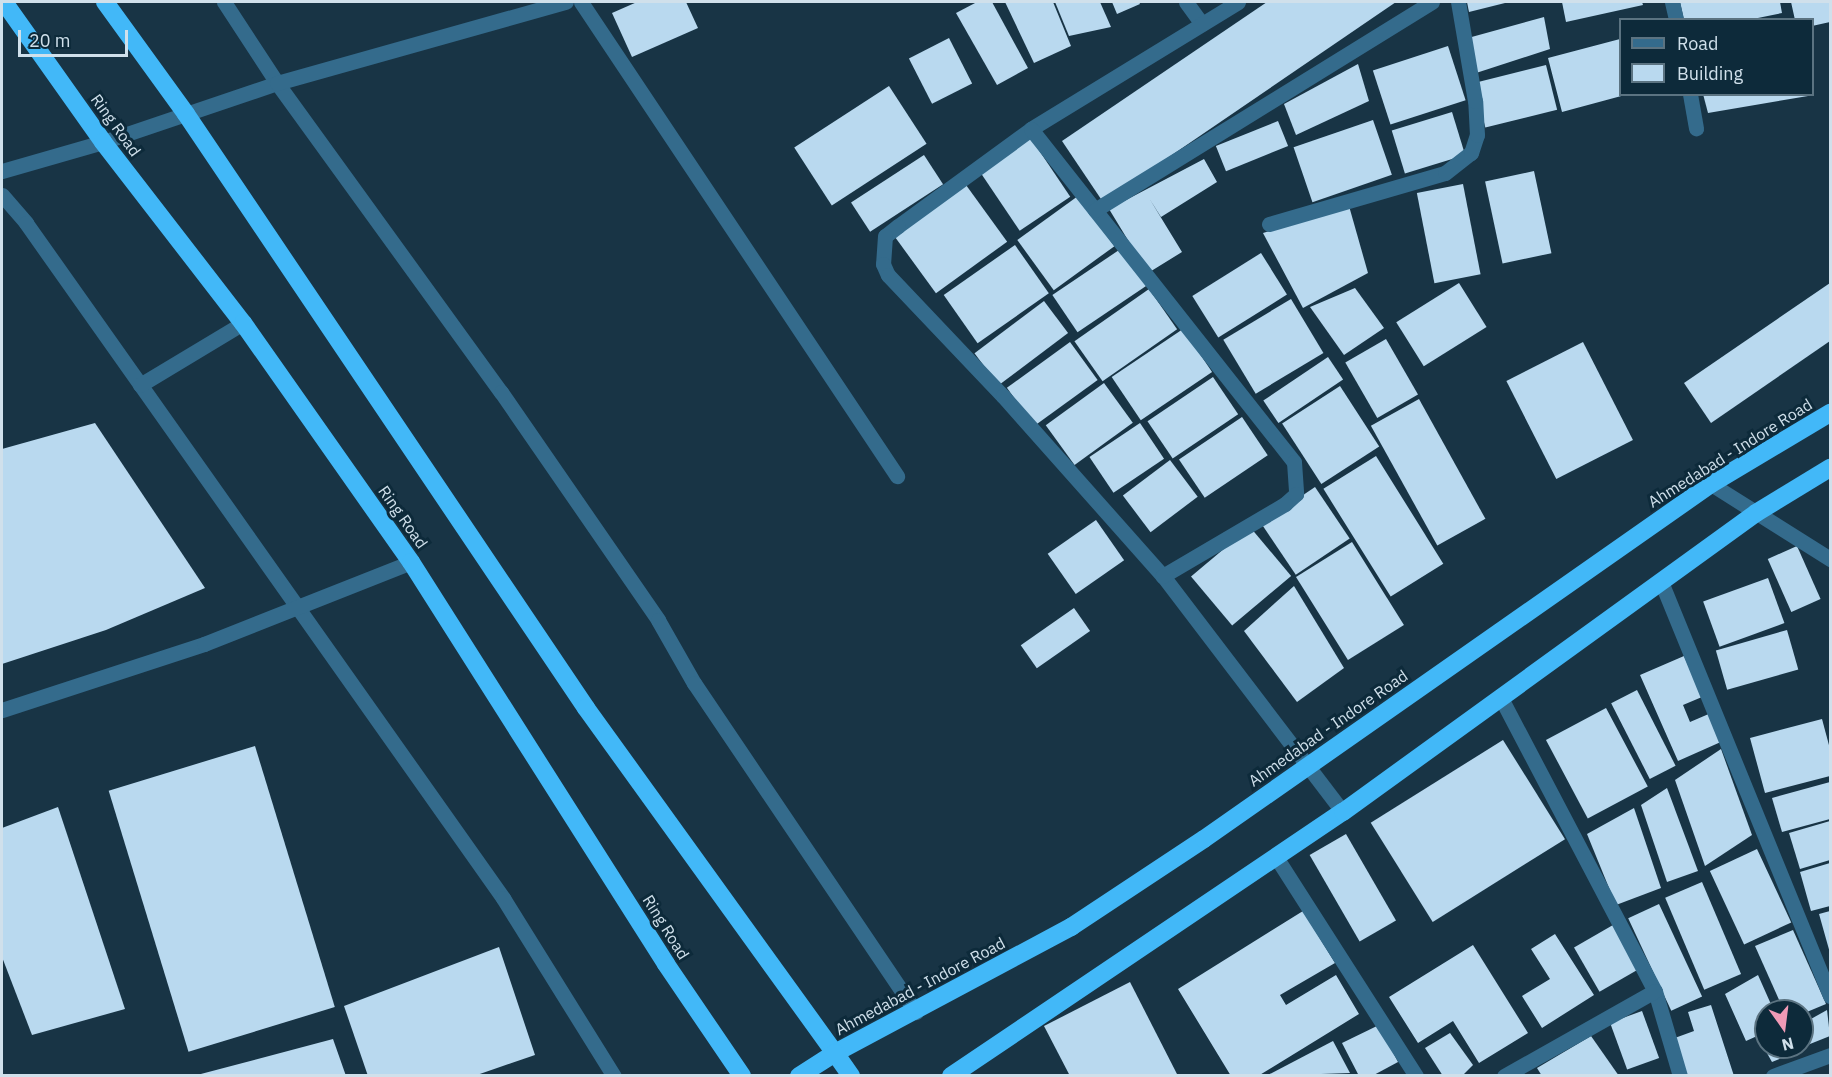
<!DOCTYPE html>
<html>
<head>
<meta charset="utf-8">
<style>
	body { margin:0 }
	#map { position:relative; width:1832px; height:1077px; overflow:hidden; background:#183445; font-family:"IBM Plex Sans",sans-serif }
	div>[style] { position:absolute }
	.building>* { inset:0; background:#b9d9ef; transform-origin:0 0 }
	.minor>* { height:15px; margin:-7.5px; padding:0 7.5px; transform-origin:7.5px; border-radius:7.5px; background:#346b8c }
	.highway>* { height:18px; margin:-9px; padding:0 9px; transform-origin:9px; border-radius:9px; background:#42b8f8 }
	span { translate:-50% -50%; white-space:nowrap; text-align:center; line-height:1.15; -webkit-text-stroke:6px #0d2a3a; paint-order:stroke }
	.street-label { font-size:16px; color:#d0e0eb }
	.frame { position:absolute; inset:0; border:3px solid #d0e0eb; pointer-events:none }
	.legend { position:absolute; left:1619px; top:18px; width:195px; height:78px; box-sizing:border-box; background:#0d2a3a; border:2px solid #5b7381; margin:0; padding:8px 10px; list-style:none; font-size:18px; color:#d0e0eb }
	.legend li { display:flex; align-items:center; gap:12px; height:30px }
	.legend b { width:30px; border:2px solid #5b7381 }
	.north { position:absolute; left:1754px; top:999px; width:60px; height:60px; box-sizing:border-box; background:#0d2a3a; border:2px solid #5b7381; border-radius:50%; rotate:166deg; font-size:16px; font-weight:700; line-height:24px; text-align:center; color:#d0e0eb }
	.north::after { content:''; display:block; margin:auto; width:21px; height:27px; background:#f09ab6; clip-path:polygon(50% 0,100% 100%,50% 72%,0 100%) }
	.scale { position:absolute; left:18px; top:30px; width:110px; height:27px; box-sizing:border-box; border:3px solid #d0e0eb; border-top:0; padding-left:8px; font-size:18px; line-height:21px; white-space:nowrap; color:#d0e0eb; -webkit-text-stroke:4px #0d2a3a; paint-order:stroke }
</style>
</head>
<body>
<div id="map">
	<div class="building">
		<div style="clip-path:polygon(637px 2px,686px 2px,698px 28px,632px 57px,612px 13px)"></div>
		<div style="clip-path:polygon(977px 2px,992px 2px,1028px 68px,997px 85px,956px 13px)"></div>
		<div style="clip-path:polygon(1005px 2px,1053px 2px,1071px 46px,1034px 63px)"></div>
		<div style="clip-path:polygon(1055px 2px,1100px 2px,1111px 27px,1069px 36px)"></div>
		<div style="clip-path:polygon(1112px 2px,1139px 2px,1140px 4px,1117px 14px)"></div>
		<div style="clip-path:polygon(1267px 2px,1396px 2px,1103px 202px,1062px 141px)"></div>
		<div style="clip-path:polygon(1467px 2px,1509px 2px,1469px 12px)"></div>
		<div style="clip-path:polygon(1562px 2px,1642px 2px,1643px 5px,1566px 22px)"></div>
		<div style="clip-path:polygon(1680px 2px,1780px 2px,1782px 13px,1748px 20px,1684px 20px)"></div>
		<div style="clip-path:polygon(1791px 2px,1830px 2px,1830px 22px,1812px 26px,1812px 20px,1795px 20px)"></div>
		<div style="clip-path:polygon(1544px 17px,1550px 49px,1473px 74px,1468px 38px)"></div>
		<div style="left:949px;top:38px;width:51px;height:45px;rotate:63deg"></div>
		<div style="clip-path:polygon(1620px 39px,1620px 94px,1625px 95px,1562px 112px,1548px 58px)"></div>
		<div style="left:1448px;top:46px;width:57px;height:79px;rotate:72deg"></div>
		<div style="clip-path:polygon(1358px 64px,1369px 101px,1296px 135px,1284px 104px)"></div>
		<div style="left:1546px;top:65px;width:46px;height:74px;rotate:76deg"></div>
		<div style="left:889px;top:86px;width:69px;height:113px;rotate:57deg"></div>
		<div style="clip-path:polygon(1703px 94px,1807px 94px,1808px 96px,1708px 113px)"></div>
		<div style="left:1452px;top:112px;width:45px;height:63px;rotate:73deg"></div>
		<div style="left:1373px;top:120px;width:58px;height:84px;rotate:71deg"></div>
		<div style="left:1278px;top:121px;width:27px;height:67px;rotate:68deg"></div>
		<div style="left:1030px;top:137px;width:72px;height:61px;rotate:56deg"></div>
		<div style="left:924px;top:155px;width:35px;height:87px;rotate:57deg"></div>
		<div style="clip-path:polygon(1204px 159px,1217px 182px,1161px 217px,1149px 198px,1182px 252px,1148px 273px,1109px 209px)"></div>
		<div style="left:1534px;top:171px;width:84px;height:50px;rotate:78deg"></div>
		<div style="left:1463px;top:184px;width:92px;height:47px;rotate:79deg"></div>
		<div style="left:966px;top:185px;width:70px;height:88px;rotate:54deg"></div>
		<div style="left:1078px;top:196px;width:62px;height:75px;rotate:54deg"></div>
		<div style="clip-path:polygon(1349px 206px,1368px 273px,1303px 308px,1263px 233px)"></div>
		<div style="left:1015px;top:245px;width:59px;height:87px;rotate:55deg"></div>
		<div style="left:1122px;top:248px;width:45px;height:84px;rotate:56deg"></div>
		<div style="left:1261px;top:253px;width:49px;height:81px;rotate:58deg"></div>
		<div style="left:1459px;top:283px;width:52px;height:74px;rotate:58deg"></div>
		<div style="clip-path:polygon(1830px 283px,1830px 341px,1711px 423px,1684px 383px)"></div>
		<div style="clip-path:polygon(1355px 288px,1384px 328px,1344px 355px,1310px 307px)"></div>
		<div style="left:1149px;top:289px;width:49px;height:91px;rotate:55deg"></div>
		<div style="left:1291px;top:299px;width:63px;height:79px;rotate:59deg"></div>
		<div style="left:1044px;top:301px;width:40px;height:87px;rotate:53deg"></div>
		<div style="left:1183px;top:329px;width:52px;height:86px;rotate:56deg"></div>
		<div style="left:1386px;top:339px;width:64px;height:47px;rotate:60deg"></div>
		<div style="left:1070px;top:342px;width:47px;height:78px;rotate:54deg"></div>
		<div style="left:1583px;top:342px;width:110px;height:86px;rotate:63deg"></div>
		<div style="left:1328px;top:357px;width:27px;height:78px;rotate:56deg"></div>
		<div style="left:1213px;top:377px;width:45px;height:79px;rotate:56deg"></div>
		<div style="left:1104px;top:383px;width:49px;height:72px;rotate:54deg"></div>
		<div style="left:1340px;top:386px;width:72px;height:69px;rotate:57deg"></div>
		<div style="left:1419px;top:399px;width:137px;height:55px;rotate:61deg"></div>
		<div style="left:1242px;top:417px;width:46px;height:76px;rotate:56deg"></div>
		<div style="clip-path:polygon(95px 423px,205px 588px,106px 630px,2px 664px,2px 449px)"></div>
		<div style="left:1140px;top:423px;width:43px;height:61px;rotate:56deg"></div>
		<div style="left:1376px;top:456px;width:127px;height:62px;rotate:58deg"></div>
		<div style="left:1170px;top:460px;width:46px;height:59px;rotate:53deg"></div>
		<div style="left:1315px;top:487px;width:62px;height:65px;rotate:56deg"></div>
		<div style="left:1096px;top:520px;width:49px;height:59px;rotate:55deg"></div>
		<div style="left:1250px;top:527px;width:64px;height:77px;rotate:50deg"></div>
		<div style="left:1352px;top:542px;width:98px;height:66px;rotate:58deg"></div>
		<div style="left:1797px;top:546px;width:58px;height:32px;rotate:66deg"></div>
		<div style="left:1768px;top:578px;width:48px;height:69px;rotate:70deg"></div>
		<div style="clip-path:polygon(1294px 586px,1344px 668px,1297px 702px,1244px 631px)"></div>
		<div style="left:1074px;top:608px;width:28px;height:65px;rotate:55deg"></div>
		<div style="left:1787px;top:630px;width:41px;height:74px;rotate:74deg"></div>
		<div style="clip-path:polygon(1684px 656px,1702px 697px,1683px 705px,1690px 722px,1711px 713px,1723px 741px,1678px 761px,1640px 675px)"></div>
		<div style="left:1637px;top:690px;width:85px;height:29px;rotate:63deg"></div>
		<div style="left:1606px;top:708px;width:89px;height:68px;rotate:62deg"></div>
		<div style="clip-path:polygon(1822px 719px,1830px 749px,1830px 776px,1765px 793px,1750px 738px)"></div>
		<div style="left:1503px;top:740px;width:117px;height:156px;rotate:58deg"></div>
		<div style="left:255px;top:746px;width:273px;height:153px;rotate:73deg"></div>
		<div style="clip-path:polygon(1721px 749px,1752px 835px,1705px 866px,1675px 780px)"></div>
		<div style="clip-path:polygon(1830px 782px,1830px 819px,1782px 832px,1772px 798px)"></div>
		<div style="clip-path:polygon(1667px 788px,1698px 871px,1667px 882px,1641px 805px)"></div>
		<div style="clip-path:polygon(58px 807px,125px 1009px,32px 1035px,2px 957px,2px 828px)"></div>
		<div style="clip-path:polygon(1634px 808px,1661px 888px,1616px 905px,1587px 834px)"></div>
		<div style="clip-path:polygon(1830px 821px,1830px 860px,1800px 869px,1789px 833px)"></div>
		<div style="left:1346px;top:834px;width:100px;height:42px;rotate:60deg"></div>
		<div style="left:1757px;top:849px;width:81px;height:52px;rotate:65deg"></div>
		<div style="clip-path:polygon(1830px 863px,1830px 906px,1811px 911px,1800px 872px)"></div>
		<div style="left:1702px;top:882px;width:100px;height:40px;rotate:67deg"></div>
		<div style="left:1659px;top:904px;width:102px;height:34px;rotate:65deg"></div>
		<div style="clip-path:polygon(1303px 911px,1335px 963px,1280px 995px,1286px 1005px,1336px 975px,1359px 1014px,1258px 1076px,1231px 1076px,1178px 989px)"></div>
		<div style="clip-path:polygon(1830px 911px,1830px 953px,1819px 914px)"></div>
		<div style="left:1613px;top:925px;width:51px;height:45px;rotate:60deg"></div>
		<div style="clip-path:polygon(1793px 930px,1826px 1004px,1802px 1014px,1784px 1011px,1755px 946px)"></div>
		<div style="clip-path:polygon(1555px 934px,1594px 995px,1542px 1028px,1522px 996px,1550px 979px,1531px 949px)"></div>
		<div style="clip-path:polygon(1473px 945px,1528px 1033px,1479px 1063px,1453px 1021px,1418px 1043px,1389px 997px)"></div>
		<div style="clip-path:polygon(499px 947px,535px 1055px,474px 1076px,368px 1076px,344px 1006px)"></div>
		<div style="clip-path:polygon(1758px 975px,1774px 1011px,1766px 1011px,1766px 1032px,1746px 1041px,1725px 994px)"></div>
		<div style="clip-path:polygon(1130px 982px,1178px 1076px,1070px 1076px,1044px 1026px)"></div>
		<div style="clip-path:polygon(1711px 1005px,1734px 1076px,1684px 1076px,1672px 1039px,1694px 1031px,1688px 1012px)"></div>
		<div style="clip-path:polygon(1827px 1010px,1830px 1036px,1805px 1046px,1802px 1024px)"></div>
		<div style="left:1642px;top:1011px;width:50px;height:34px;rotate:70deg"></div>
		<div style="clip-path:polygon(1379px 1025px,1398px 1062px,1372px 1076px,1359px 1076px,1342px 1043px)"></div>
		<div style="clip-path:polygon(1450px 1033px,1473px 1065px,1462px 1076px,1443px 1076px,1425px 1048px)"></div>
		<div style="clip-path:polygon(1591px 1036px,1619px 1076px,1542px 1076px,1537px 1068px)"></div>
		<div style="clip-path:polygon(1766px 1037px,1766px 1047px,1801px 1047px,1802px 1050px,1772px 1062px,1759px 1039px)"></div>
		<div style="clip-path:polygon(333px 1039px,346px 1076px,197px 1076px,197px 1075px)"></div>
		<div style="clip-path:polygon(1333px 1041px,1350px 1073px,1266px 1076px)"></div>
	</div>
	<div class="minor">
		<div style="left:224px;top:2px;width:97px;rotate:56.8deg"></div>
		<div style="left:277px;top:83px;width:382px;rotate:54.1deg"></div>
		<div style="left:501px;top:392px;width:277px;rotate:55.4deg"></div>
		<div style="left:658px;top:620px;width:73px;rotate:60.3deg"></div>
		<div style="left:694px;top:683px;width:397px;rotate:56deg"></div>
		<div style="left:581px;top:2px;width:570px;rotate:56.31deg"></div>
		<div style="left:1186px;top:2px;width:27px;rotate:54deg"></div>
		<div style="left:1238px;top:2px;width:243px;rotate:148.5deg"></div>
		<div style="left:1031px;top:129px;width:165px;rotate:143.9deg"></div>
		<div style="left:898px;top:226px;width:16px;rotate:142deg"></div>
		<div style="left:885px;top:236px;width:28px;rotate:94deg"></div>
		<div style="left:883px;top:264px;width:12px;rotate:66deg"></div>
		<div style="left:888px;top:275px;width:167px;rotate:46.5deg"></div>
		<div style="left:1003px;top:396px;width:241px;rotate:48.4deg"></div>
		<div style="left:1163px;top:576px;width:297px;rotate:52.7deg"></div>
		<div style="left:1672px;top:2px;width:18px;rotate:77deg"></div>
		<div style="left:1690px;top:94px;width:35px;rotate:80deg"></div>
		<div style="left:1031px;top:129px;width:424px;rotate:51.7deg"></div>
		<div style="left:1294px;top:462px;width:32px;rotate:86deg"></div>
		<div style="left:1296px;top:494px;width:15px;rotate:138deg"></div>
		<div style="left:1285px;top:504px;width:142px;rotate:149.5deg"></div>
		<div style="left:2px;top:171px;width:105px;rotate:-16deg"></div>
		<div style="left:103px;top:142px;width:184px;rotate:-18.7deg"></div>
		<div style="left:277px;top:83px;width:300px;rotate:-15.7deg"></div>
		<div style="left:2px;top:195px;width:37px;rotate:49deg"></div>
		<div style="left:26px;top:223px;width:827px;rotate:54.75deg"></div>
		<div style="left:503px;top:898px;width:210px;rotate:58.1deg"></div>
		<div style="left:1095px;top:210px;width:396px;rotate:-31.7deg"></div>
		<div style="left:1269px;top:224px;width:183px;rotate:-16.2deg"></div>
		<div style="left:1445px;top:173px;width:33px;rotate:-38deg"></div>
		<div style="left:1471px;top:153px;width:19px;rotate:-72deg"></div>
		<div style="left:1477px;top:135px;width:34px;rotate:-93deg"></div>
		<div style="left:1475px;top:101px;width:100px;rotate:-99.7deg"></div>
		<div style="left:140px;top:385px;width:120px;rotate:-31deg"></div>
		<div style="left:1711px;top:484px;width:141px;rotate:32.2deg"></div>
		<div style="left:1662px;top:584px;width:445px;rotate:67.8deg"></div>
		<div style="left:1502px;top:700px;width:329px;rotate:62.3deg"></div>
		<div style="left:1655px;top:991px;width:89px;rotate:73.6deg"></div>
		<div style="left:2px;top:710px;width:213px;rotate:-18.1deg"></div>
		<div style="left:204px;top:644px;width:223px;rotate:-21.6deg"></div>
		<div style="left:1276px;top:857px;width:260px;rotate:57.4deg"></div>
		<div style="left:1504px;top:1076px;width:173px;rotate:-29.4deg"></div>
		<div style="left:1773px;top:1076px;width:61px;rotate:-20.2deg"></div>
	</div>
	<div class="highway">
		<div style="left:4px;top:2px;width:171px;rotate:54.7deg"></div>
		<div style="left:103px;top:142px;width:229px;rotate:52.3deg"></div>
		<div style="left:243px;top:323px;width:292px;rotate:54.9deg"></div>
		<div style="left:411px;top:562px;width:476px;rotate:57.6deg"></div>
		<div style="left:666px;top:964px;width:135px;rotate:55.8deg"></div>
		<div style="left:105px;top:2px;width:138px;rotate:54.1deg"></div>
		<div style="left:186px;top:114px;width:716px;rotate:56.04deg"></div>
		<div style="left:586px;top:708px;width:425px;rotate:54.2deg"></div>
		<div style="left:835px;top:1053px;width:268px;rotate:-28.1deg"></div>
		<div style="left:1071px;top:927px;width:159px;rotate:-33.5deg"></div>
		<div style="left:1204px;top:839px;width:619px;rotate:-35deg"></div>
		<div style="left:1711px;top:484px;width:139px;rotate:-30.8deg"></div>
		<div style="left:799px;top:1076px;width:43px;rotate:-32.6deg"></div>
		<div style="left:835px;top:1053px;width:28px;rotate:55deg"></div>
		<div style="left:951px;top:1076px;width:473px;rotate:-34deg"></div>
		<div style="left:1343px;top:812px;width:510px;rotate:-35.9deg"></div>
		<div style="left:1756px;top:513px;width:87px;rotate:-31.3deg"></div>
	</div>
	<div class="street-label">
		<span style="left:116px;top:125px;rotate:54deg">Ring Road</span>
		<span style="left:1730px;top:453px;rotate:-32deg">Ahmedabad - Indore Road</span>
		<span style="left:403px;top:517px;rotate:55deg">Ring Road</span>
		<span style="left:1328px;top:728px;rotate:-35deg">Ahmedabad - Indore Road</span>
		<span style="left:666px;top:927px;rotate:58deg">Ring Road</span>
		<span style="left:920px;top:986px;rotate:-28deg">Ahmedabad - Indore Road</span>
	</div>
	<div class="frame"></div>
	<ul class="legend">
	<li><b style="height:8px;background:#346b8c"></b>Road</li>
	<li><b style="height:16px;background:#b9d9ef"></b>Building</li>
	</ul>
	<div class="north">N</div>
	<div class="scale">20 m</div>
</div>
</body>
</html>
